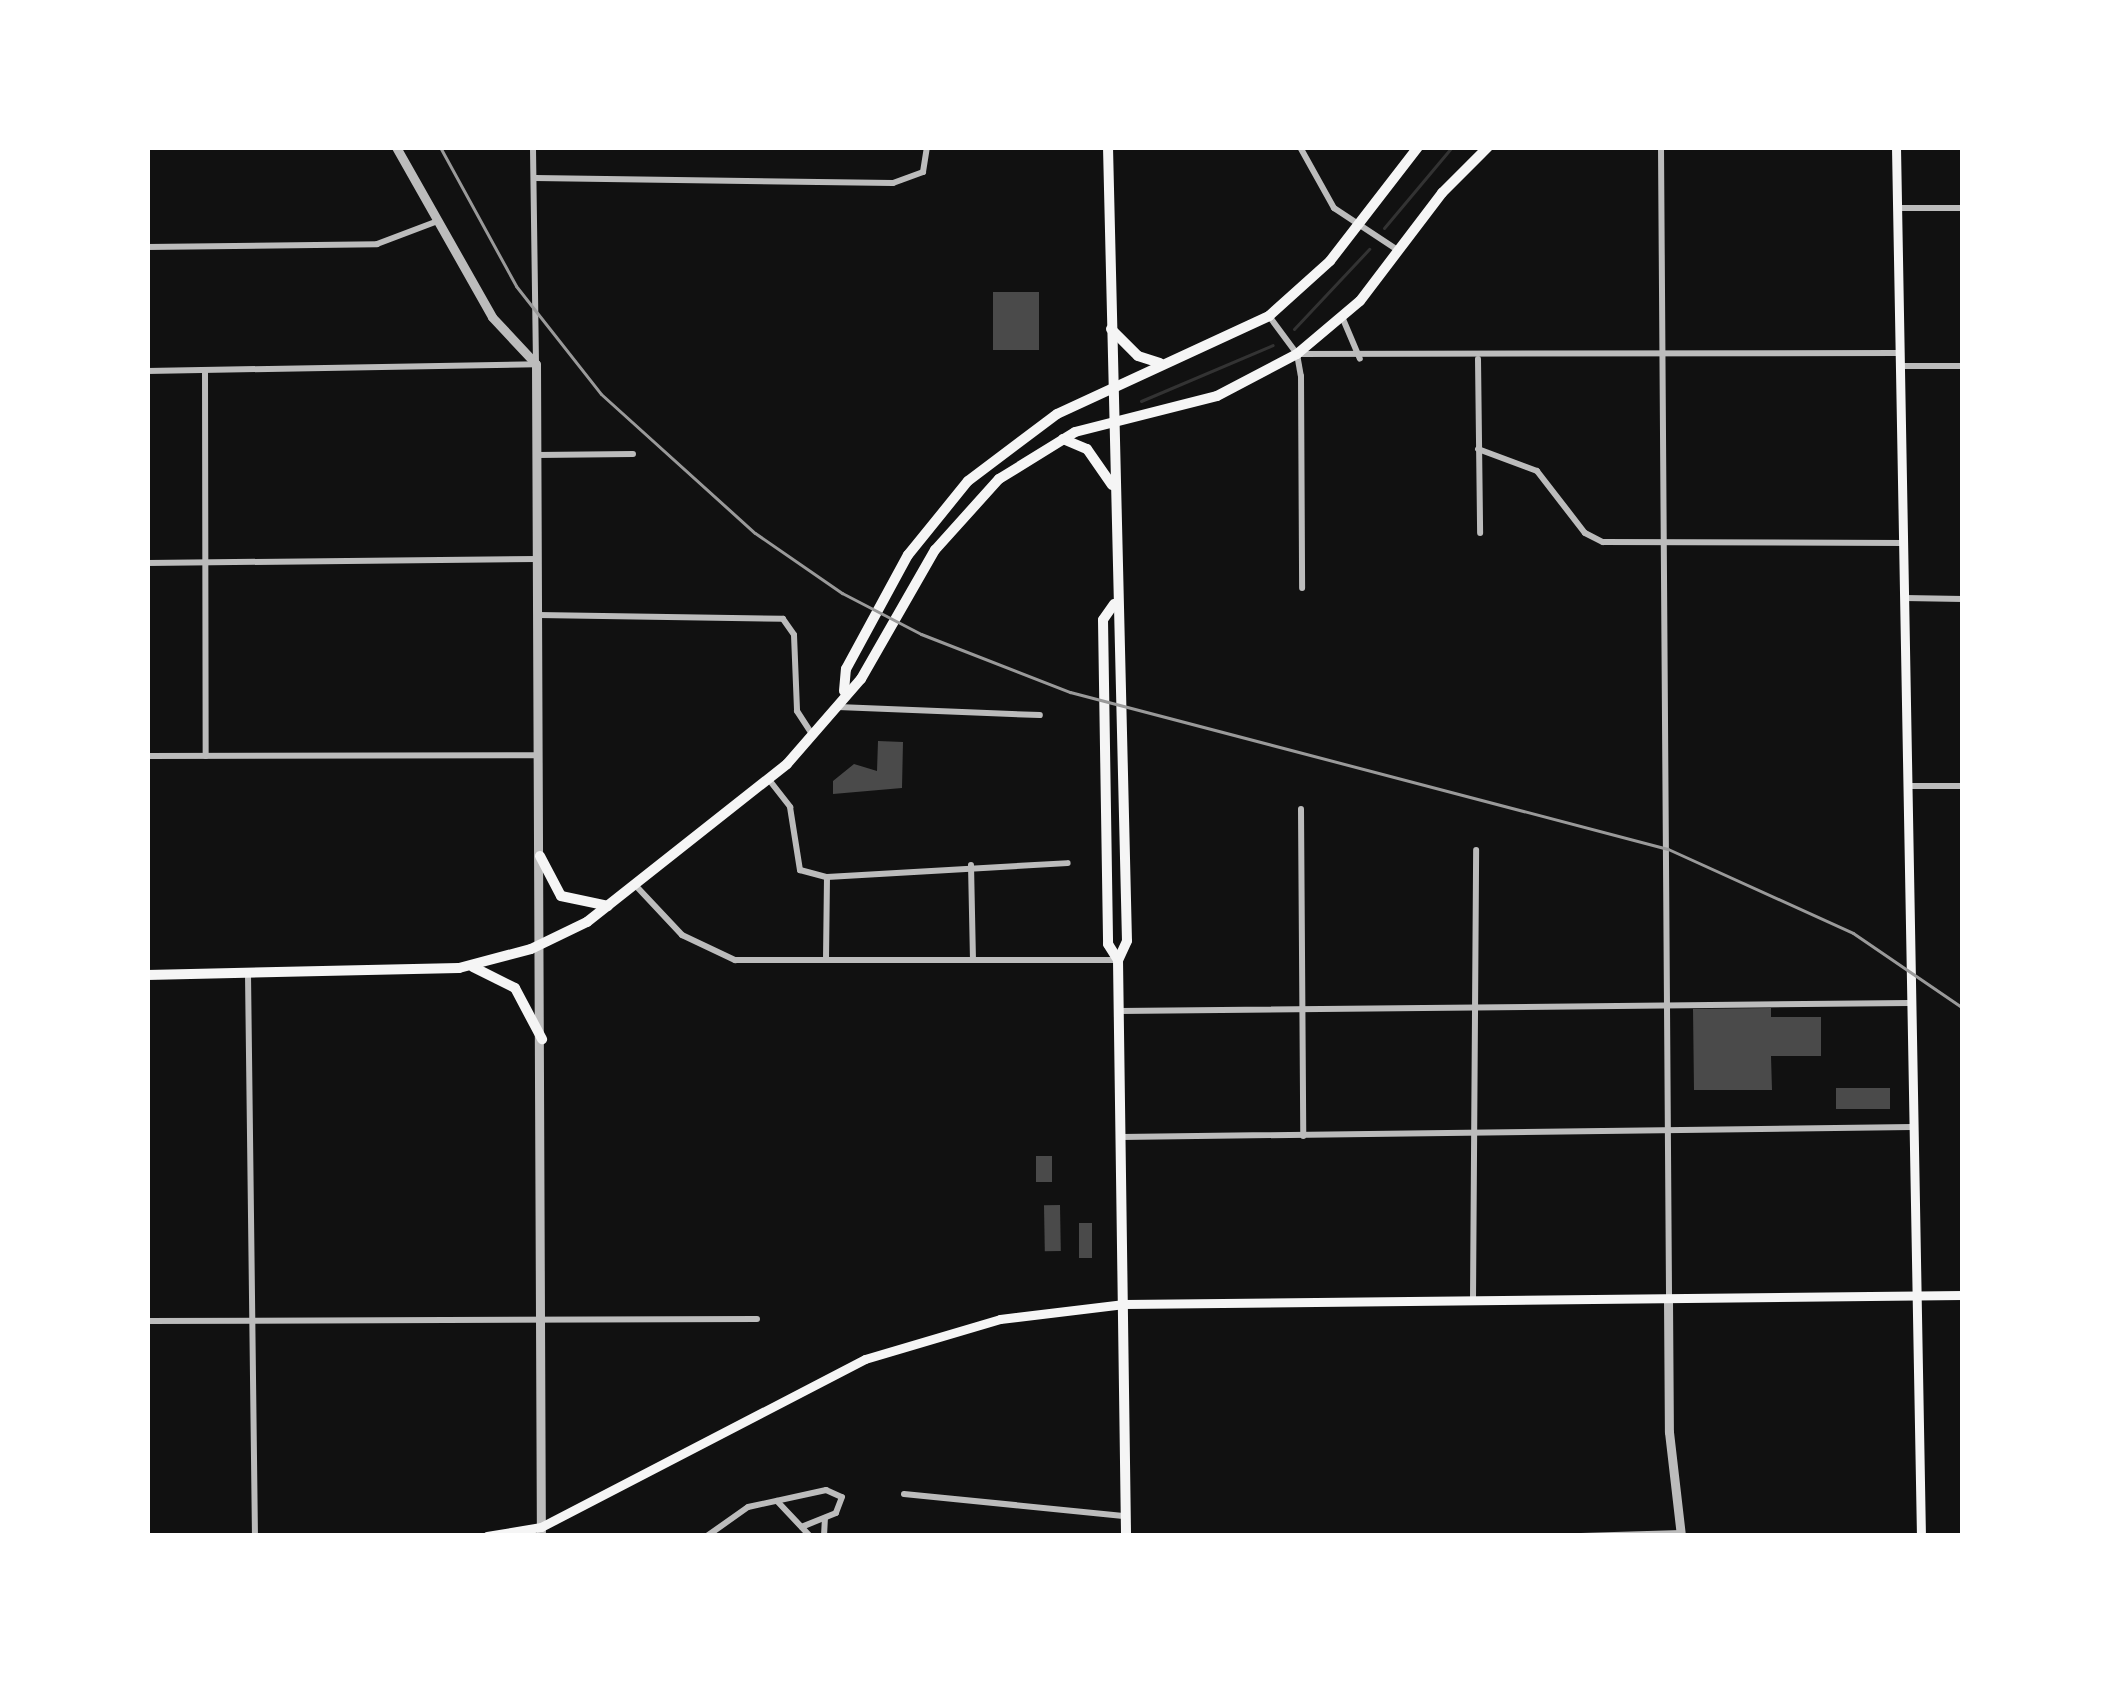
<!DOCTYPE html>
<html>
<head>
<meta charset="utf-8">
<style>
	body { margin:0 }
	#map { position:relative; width:2110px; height:1683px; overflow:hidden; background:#111; font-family:"Sofia Sans Condensed",sans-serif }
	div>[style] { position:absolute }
	.stream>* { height:3px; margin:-1.5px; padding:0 1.5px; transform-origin:1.5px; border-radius:1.5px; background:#333 }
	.building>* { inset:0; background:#4a4a4a; transform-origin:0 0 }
	.minor>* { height:6px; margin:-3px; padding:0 3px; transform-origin:3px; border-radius:3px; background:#bcbcbc }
	.tertiary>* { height:9px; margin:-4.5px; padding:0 4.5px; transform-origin:4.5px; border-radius:4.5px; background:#bcbcbc }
	.secondary>* { height:9px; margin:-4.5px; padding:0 4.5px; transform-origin:4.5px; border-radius:4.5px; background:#f5f5f5 }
	.primary>* { height:10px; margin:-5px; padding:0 5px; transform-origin:5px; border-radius:5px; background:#f5f5f5 }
	.rail>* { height:3px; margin:-1.5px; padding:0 1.5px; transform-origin:1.5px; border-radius:1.5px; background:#9a9a9a }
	span { translate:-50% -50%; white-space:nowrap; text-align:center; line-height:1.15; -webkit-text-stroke:9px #fff; paint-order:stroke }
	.frame { position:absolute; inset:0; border:150px solid #fff; pointer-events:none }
</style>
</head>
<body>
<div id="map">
	<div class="stream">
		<div style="left:1384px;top:228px;width:106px;rotate:-50deg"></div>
		<div style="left:1294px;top:329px;width:110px;rotate:-46.8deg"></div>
		<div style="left:1141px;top:401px;width:143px;rotate:-23deg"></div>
	</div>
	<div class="building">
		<div style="left:993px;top:292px;width:46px;height:58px"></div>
		<div style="clip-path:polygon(878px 741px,903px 742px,902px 788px,833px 794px,833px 781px,854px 764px,877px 771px)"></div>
		<div style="clip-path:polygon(1771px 1008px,1771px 1017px,1821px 1017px,1821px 1056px,1771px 1056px,1772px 1090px,1694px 1090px,1693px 1009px)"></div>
		<div style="left:1836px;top:1088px;width:54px;height:21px"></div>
		<div style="left:1036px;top:1156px;width:16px;height:26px"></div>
		<div style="left:1060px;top:1205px;width:46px;height:16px;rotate:89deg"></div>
		<div style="left:1079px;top:1223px;width:13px;height:35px"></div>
	</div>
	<div class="minor">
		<div style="left:1300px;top:147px;width:70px;rotate:60.9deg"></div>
		<div style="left:1334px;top:208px;width:74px;rotate:33.5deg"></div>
		<div style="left:1661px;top:147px;width:1150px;rotate:89.6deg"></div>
		<div style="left:535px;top:178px;width:358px;rotate:0.8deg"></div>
		<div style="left:893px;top:183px;width:32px;rotate:-20deg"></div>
		<div style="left:923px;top:172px;width:25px;rotate:-81deg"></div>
		<div style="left:1898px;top:208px;width:65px"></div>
		<div style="left:147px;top:247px;width:230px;rotate:-0.7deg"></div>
		<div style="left:377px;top:244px;width:65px;rotate:-20.7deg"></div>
		<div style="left:1269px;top:316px;width:47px;rotate:53.6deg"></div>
		<div style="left:1297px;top:354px;width:22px;rotate:80deg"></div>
		<div style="left:1301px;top:376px;width:212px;rotate:89.7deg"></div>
		<div style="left:1343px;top:319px;width:43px;rotate:67deg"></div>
		<div style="left:1297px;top:354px;width:601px;rotate:-0.1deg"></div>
		<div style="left:1478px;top:359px;width:174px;rotate:89.3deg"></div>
		<div style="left:1902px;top:366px;width:61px"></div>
		<div style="left:205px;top:370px;width:386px;rotate:89.9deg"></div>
		<div style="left:147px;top:371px;width:389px;rotate:-1deg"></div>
		<div style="left:536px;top:364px;width:217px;rotate:-90.8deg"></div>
		<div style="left:1478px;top:449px;width:63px;rotate:20.4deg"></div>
		<div style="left:1537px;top:471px;width:78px;rotate:52.3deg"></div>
		<div style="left:1585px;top:533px;width:20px;rotate:27deg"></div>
		<div style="left:1603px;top:542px;width:302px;rotate:0.2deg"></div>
		<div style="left:537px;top:455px;width:96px;rotate:-0.6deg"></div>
		<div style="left:147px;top:563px;width:390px;rotate:-0.6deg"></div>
		<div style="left:1905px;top:598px;width:58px;rotate:1deg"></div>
		<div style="left:538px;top:615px;width:245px;rotate:0.9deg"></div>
		<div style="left:783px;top:619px;width:19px;rotate:55deg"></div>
		<div style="left:794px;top:635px;width:76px;rotate:87.7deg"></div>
		<div style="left:797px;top:711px;width:27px;rotate:57deg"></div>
		<div style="left:838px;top:707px;width:202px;rotate:2.3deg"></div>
		<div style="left:147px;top:756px;width:389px;rotate:-0.1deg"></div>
		<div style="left:770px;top:781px;width:33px;rotate:52deg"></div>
		<div style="left:790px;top:807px;width:64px;rotate:81deg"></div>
		<div style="left:800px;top:870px;width:28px;rotate:15deg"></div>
		<div style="left:827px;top:877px;width:83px;rotate:90.7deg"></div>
		<div style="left:1909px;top:786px;width:54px"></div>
		<div style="left:1301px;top:809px;width:327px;rotate:89.6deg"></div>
		<div style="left:971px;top:865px;width:92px;rotate:88.8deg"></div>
		<div style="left:827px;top:877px;width:241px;rotate:-3.3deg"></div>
		<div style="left:637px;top:887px;width:66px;rotate:46.8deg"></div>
		<div style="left:682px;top:935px;width:59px;rotate:25.3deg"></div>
		<div style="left:735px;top:960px;width:380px"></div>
		<div style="left:248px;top:974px;width:562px;rotate:89.29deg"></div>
		<div style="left:1119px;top:1011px;width:791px;rotate:-0.58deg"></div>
		<div style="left:1121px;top:1137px;width:791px;rotate:-0.72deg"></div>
		<div style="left:1473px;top:1300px;width:450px;rotate:-89.6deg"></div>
		<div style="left:147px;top:1321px;width:610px;rotate:-0.19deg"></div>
		<div style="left:904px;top:1494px;width:223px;rotate:5.7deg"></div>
		<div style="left:777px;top:1501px;width:48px;rotate:46.7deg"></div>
		<div style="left:707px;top:1536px;width:50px;rotate:-35.3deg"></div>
		<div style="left:748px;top:1507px;width:80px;rotate:-12.3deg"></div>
		<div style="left:826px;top:1490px;width:17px;rotate:24deg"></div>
		<div style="left:842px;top:1497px;width:17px;rotate:111deg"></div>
		<div style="left:836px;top:1513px;width:37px;rotate:158deg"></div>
		<div style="left:824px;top:1536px;width:17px;rotate:-87deg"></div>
		<div style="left:1581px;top:1536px;width:100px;rotate:-1.7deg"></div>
	</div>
	<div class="tertiary">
		<div style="left:396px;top:147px;width:195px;rotate:60.5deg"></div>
		<div style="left:492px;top:317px;width:64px;rotate:46.9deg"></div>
		<div style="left:536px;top:364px;width:1172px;rotate:89.76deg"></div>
		<div style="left:1668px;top:1300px;width:132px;rotate:89.6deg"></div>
		<div style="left:1669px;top:1432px;width:105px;rotate:83.4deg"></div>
	</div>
	<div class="secondary">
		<div style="left:1896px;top:147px;width:1389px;rotate:88.97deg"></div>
		<div style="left:487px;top:1536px;width:55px;rotate:-9.5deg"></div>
		<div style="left:541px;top:1527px;width:365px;rotate:-27.4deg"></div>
		<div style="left:865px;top:1359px;width:141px;rotate:-16.5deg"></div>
		<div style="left:1000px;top:1319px;width:125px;rotate:-6.9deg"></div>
		<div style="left:1124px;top:1304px;width:839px;rotate:-0.61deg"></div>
	</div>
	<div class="primary">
		<div style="left:1108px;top:147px;width:794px;rotate:88.63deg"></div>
		<div style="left:1127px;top:941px;width:21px;rotate:115deg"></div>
		<div style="left:1118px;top:960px;width:576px;rotate:89.2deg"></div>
		<div style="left:1111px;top:329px;width:38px;rotate:45deg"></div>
		<div style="left:1138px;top:356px;width:23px;rotate:18deg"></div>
		<div style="left:1063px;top:439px;width:26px;rotate:23deg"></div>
		<div style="left:1087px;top:449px;width:44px;rotate:55.2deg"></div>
		<div style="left:1114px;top:604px;width:19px;rotate:125deg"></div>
		<div style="left:1103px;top:620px;width:324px;rotate:89.1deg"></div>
		<div style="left:1108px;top:944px;width:19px;rotate:58deg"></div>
		<div style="left:844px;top:691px;width:22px;rotate:-85deg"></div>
		<div style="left:846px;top:669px;width:130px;rotate:-61.5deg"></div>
		<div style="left:908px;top:555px;width:95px;rotate:-51deg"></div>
		<div style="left:968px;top:481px;width:111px;rotate:-37deg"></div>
		<div style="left:1057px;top:414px;width:234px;rotate:-24.8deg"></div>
		<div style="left:1269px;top:316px;width:82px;rotate:-42deg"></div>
		<div style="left:1330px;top:261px;width:144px;rotate:-52.3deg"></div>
		<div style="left:540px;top:856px;width:45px;rotate:62.3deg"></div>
		<div style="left:561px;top:896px;width:48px;rotate:12deg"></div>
		<div style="left:473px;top:967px;width:47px;rotate:26.6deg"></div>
		<div style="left:515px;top:988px;width:58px;rotate:62.1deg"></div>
		<div style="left:147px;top:975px;width:312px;rotate:-1.3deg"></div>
		<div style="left:459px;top:968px;width:74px;rotate:-14.8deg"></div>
		<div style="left:531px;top:949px;width:62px;rotate:-25.7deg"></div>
		<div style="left:587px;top:922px;width:255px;rotate:-38.3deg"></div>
		<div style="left:787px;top:764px;width:113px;rotate:-49deg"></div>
		<div style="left:861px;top:679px;width:149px;rotate:-60.2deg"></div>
		<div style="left:935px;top:550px;width:96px;rotate:-48deg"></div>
		<div style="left:999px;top:479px;width:89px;rotate:-31.7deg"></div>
		<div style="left:1075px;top:432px;width:146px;rotate:-14.2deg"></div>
		<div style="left:1217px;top:396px;width:90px;rotate:-27.7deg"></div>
		<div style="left:1297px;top:354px;width:82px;rotate:-40.1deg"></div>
		<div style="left:1360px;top:301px;width:136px;rotate:-52.8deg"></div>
		<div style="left:1442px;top:193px;width:65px;rotate:-45deg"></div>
	</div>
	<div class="rail">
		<div style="left:440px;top:147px;width:158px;rotate:61.3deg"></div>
		<div style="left:516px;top:286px;width:137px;rotate:51.8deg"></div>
		<div style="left:601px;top:394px;width:207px;rotate:42.1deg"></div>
		<div style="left:755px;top:533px;width:106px;rotate:34.6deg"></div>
		<div style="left:842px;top:593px;width:89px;rotate:27.4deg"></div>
		<div style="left:921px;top:634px;width:160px;rotate:21.3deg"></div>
		<div style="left:1070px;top:692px;width:618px;rotate:14.71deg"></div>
		<div style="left:1668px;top:849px;width:203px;rotate:24.4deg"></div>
		<div style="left:1853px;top:933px;width:133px;rotate:34.3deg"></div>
	</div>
	<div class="frame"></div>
</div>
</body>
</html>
